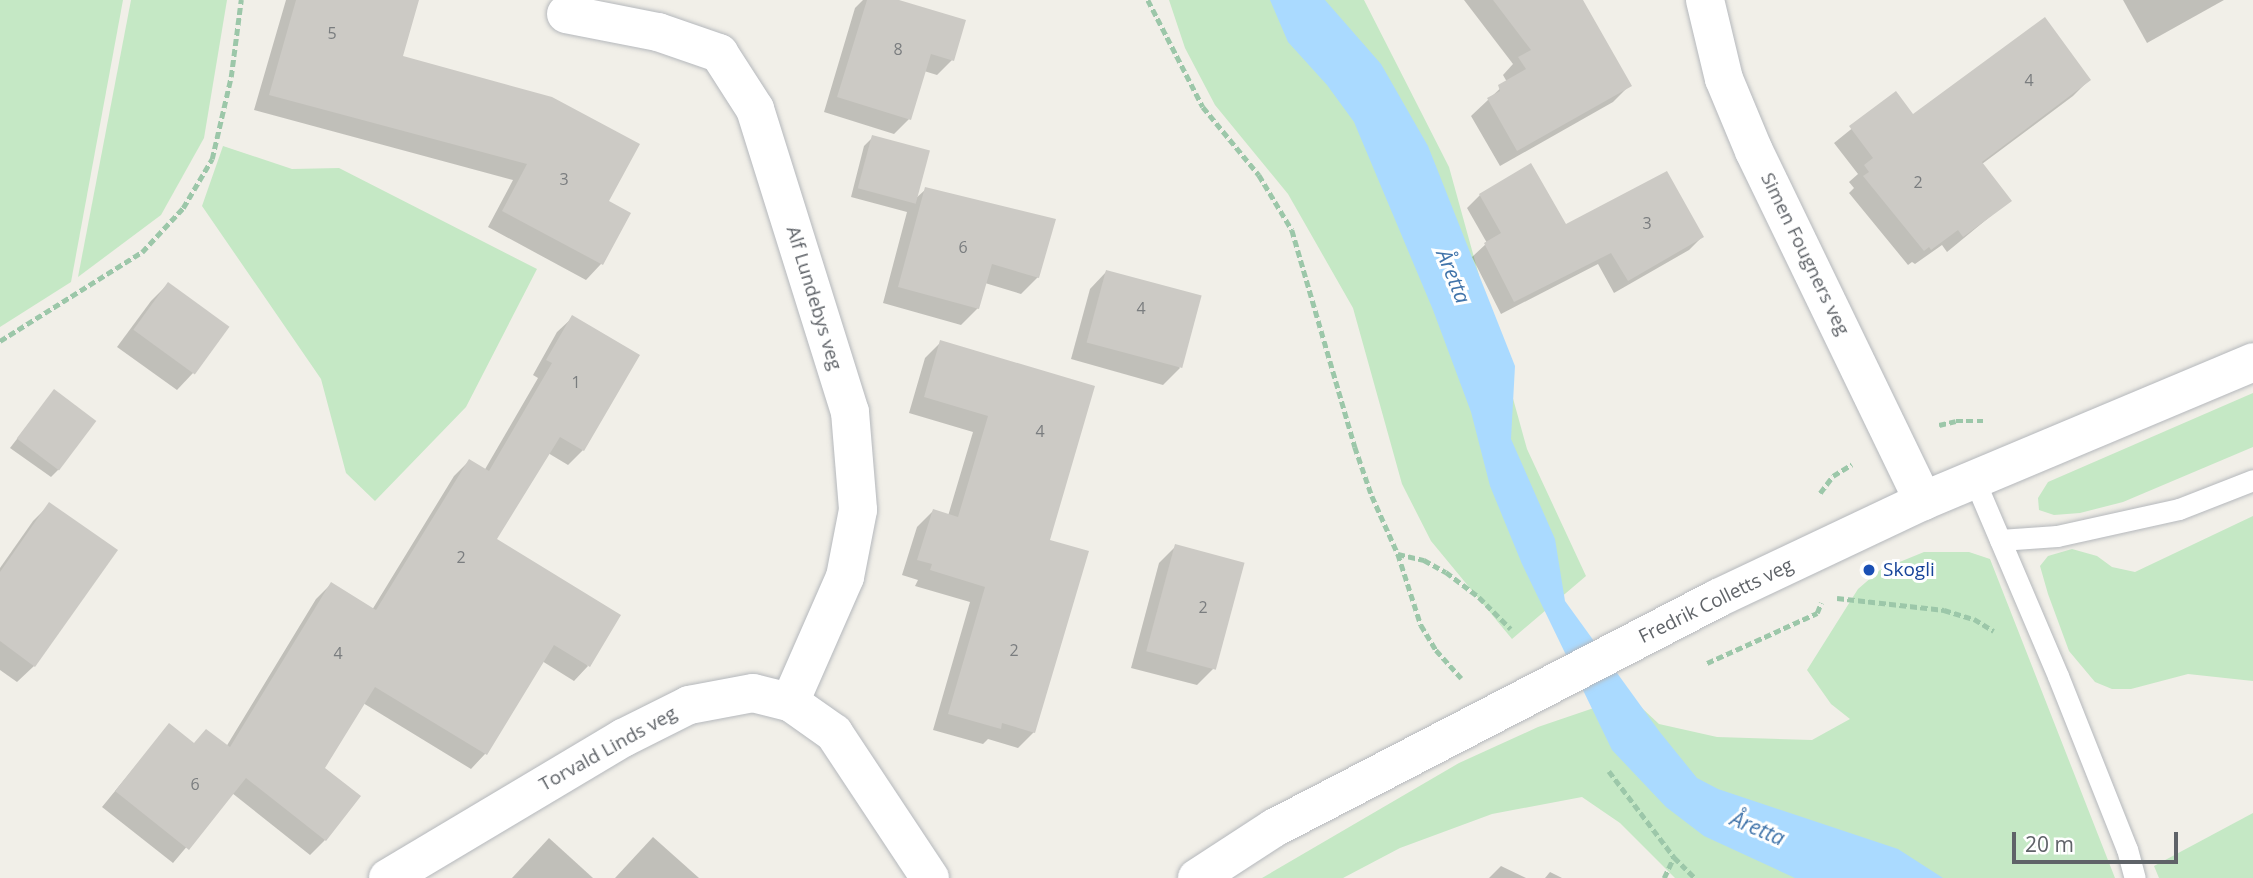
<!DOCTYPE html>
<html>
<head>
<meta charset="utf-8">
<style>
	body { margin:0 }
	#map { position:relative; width:2253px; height:878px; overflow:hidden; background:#f1efe8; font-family:"Open Sans",sans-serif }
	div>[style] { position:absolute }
	.green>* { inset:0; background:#c5e8c5 }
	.water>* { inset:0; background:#aadaff }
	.shadow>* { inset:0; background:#0003 }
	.building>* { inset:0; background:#cccac5; transform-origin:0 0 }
	.path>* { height:4.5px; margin-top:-2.25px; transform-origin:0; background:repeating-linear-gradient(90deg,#9cc7a9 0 7px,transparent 0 10.5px) }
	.roads { filter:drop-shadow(0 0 2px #b5b8bc) drop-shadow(0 0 2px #b5b8bc) }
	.service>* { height:21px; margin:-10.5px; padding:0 10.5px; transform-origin:10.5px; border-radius:10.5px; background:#fff }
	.minor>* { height:38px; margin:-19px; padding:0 19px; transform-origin:19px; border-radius:19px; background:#fff }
	.tertiary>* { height:38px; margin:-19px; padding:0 19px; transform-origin:19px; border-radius:19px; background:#fff }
	.dots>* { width:19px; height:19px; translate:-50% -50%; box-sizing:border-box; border:4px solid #fff; border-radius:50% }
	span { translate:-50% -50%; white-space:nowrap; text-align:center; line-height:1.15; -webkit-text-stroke:6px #fff; paint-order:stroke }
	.number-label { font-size:16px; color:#7a7d7f }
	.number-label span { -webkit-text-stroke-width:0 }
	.street-label { font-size:19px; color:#5f6368 }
	.transit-label { font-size:19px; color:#164399 }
	.left { translate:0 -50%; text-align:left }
	.water-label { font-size:21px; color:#4174aa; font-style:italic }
	.scale { position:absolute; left:2012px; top:832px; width:166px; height:32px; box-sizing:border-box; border:4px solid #5f6368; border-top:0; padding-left:9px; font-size:21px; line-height:24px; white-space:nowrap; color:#5f6368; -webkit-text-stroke:5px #fff; paint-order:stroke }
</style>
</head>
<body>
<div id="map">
	<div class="green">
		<div style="clip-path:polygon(0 0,123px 0,71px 282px,0 327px)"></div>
		<div style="clip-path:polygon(131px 0,227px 0,204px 138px,161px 215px,78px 277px)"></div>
		<div style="clip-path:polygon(1169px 0,1364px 0,1449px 167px,1527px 449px,1586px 576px,1512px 639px,1431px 541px,1402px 484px,1353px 308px,1288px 194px,1215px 105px,1185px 48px)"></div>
		<div style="clip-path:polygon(223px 146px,292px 169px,339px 168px,537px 269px,466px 407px,375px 501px,346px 473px,321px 379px,202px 206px)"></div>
		<div style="clip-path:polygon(2253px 393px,2253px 447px,2123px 502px,2080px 513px,2054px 515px,2039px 510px,2038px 498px,2048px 482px)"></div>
		<div style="clip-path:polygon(2253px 516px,2253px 681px,2188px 674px,2131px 689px,2112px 689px,2095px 682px,2069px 651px,2048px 594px,2040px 566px,2048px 556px,2072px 549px,2097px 556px,2112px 567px,2135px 572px)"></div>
		<div style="clip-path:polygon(1924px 552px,1969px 552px,1990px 559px,2115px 878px,1675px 878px,1620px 823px,1582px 797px,1492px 814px,1400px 848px,1343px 878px,1262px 878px,1459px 763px,1538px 727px,1629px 696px,1659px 724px,1717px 737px,1812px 740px,1850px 719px,1831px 704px,1807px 670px,1858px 589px,1880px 570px)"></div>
		<div style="clip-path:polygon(2253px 813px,2253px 878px,2159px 878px,2154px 866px)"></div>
	</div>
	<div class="water">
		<div style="clip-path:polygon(1270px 0,1325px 0,1381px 64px,1428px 146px,1515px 366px,1511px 439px,1555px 539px,1565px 601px,1659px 731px,1697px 778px,1718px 789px,1898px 849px,1943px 878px,1795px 878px,1704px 836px,1666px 807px,1612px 750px,1522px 564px,1490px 486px,1471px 412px,1433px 310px,1354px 122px,1327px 85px,1288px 42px)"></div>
	</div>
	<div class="shadow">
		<div style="clip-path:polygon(286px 0,417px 0,401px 58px,607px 202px,629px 213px,601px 264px,586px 280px,488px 227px,513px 180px,254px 110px)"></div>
		<div style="clip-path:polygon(863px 0,892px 0,952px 60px,937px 75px,924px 71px,909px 119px,894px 134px,824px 112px,855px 8px)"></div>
		<div style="clip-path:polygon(1464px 0,1563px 0,1630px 85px,1613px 102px,1500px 166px,1471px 116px,1507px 82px,1503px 75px,1513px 64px)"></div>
		<div style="clip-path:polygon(2123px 0,2224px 0,2147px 43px)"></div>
		<div style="clip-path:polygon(2089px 80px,2073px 96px,1982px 164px,2009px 201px,1947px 252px,1942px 245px,1915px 264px,1912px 262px,1908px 265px,1849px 193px,1854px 188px,1849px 182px,1858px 174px,1834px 143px,1896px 93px,1913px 117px)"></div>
		<div style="clip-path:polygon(873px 137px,914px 200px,926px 189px,1038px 277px,1021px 294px,985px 283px,978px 308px,961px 325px,883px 303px,907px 212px,851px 197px,864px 146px)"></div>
		<div style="clip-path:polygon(1480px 195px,1565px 227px,1702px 237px,1689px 250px,1614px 293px,1598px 264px,1501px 314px,1472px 257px,1487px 243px,1467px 208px)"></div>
		<div style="clip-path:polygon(1106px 272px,1180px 368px,1163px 385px,1071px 359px,1090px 289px)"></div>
		<div style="clip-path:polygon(168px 284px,227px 327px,193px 373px,177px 390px,117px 347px,151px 301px)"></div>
		<div style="clip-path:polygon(572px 318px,583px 450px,568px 465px,548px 453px,494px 539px,588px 666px,574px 681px,542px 661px,485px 754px,471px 769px,363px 703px,323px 769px,325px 840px,310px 855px,232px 793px,173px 863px,102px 807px,169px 725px,193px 744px,226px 747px,316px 599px,331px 584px,372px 610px,454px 476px,469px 461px,484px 471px,538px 378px,533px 375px,557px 332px)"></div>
		<div style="clip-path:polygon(941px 342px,1093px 387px,1048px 541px,1034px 732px,1018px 748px,988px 739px,983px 744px,933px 730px,970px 602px,915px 586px,918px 580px,902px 575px,917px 527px,933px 511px,948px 516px,973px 432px,909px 413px,925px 358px)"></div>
		<div style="clip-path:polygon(54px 391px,59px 469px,51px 477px,10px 448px)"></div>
		<div style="clip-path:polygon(50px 504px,34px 666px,17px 682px,0 670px,0 568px,33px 521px)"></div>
		<div style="clip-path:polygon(1176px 546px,1214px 668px,1197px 685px,1131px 668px,1159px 563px)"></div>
		<div style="clip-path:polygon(653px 837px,699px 878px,615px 878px)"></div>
		<div style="clip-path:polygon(549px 838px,593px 878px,512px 878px)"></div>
		<div style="clip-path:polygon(1501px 866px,1526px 878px,1489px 878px)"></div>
		<div style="clip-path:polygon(1550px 872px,1562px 878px,1545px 878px)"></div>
	</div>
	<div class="building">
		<div style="clip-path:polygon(296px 0,419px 0,403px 56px,552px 97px,640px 144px,609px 201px,631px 213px,603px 265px,502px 211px,527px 164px,269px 95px)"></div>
		<div style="clip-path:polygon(867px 0,899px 0,966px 20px,954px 61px,931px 54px,911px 120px,837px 97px)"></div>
		<div style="clip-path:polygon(1493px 0,1583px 0,1632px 86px,1517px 151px,1487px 98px,1500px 91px,1498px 85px,1526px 69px,1518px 57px,1531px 50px)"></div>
		<div style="clip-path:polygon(2045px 17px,2091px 80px,1982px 162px,2012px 201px,1963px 237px,1958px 230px,1931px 250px,1929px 247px,1924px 251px,1863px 176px,1869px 172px,1864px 165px,1873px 158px,1849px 126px,1896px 91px,1913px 114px)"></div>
		<div style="left:872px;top:135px;width:60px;height:55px;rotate:15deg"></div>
		<div style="clip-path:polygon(1531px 163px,1566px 224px,1667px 171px,1704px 237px,1628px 281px,1611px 253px,1514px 302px,1484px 243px,1501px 233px,1479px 194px)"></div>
		<div style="clip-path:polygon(925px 187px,1056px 219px,1039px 278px,992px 264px,979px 309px,898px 287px)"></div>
		<div style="left:1106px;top:270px;width:99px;height:75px;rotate:15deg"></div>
		<div style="left:168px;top:282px;width:76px;height:59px;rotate:36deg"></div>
		<div style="clip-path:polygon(572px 315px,640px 355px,584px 451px,560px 437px,497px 539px,621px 615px,590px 667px,554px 645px,487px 755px,375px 687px,325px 768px,361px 796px,326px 841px,246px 778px,189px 850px,115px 791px,169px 723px,194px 743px,206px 729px,230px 747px,331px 582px,376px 610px,469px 459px,489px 471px,552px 363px,546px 360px)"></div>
		<div style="clip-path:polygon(940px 340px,1095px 386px,1050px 540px,1089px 551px,1035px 733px,1002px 723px,1001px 729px,948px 714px,985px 587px,930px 570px,932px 564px,917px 560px,933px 509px,958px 517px,988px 416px,924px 397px)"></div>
		<div style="left:54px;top:389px;width:53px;height:62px;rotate:37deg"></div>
		<div style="clip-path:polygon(49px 502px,118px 550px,35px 667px,0 641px,0 572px)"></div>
		<div style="left:1175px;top:544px;width:72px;height:111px;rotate:15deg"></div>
	</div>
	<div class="path">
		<div style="left:1148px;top:0;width:120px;rotate:62.8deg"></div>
		<div style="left:1203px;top:107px;width:88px;rotate:50.5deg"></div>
		<div style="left:1259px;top:175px;width:64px;rotate:59deg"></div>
		<div style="left:1292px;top:230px;width:226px;rotate:73.8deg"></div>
		<div style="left:1355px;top:447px;width:52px;rotate:70.9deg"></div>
		<div style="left:1372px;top:496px;width:64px;rotate:65.9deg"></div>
		<div style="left:1398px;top:554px;width:27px;rotate:13deg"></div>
		<div style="left:1424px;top:560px;width:25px;rotate:29deg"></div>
		<div style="left:1446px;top:572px;width:41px;rotate:37.1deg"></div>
		<div style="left:1479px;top:597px;width:45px;rotate:45deg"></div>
		<div style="left:0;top:341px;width:168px;rotate:-32.1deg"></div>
		<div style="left:142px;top:252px;width:60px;rotate:-47deg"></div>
		<div style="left:183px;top:208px;width:57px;rotate:-59.4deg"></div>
		<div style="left:212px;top:159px;width:84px;rotate:-77deg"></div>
		<div style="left:231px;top:77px;width:78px;rotate:-82.6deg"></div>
		<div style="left:1939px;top:425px;width:17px;rotate:-13deg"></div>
		<div style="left:1956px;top:421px;width:27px"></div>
		<div style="left:1820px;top:493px;width:21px;rotate:-53deg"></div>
		<div style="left:1833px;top:476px;width:22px;rotate:-32deg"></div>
		<div style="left:1398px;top:554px;width:75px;rotate:72.1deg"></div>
		<div style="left:1421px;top:625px;width:29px;rotate:59deg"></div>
		<div style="left:1436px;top:650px;width:38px;rotate:48deg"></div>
		<div style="left:1837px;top:598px;width:108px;rotate:6.4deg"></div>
		<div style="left:1944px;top:610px;width:31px;rotate:17deg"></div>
		<div style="left:1974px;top:619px;width:23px;rotate:31deg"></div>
		<div style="left:1707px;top:663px;width:121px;rotate:-24.4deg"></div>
		<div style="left:1817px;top:613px;width:11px;rotate:-68deg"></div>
		<div style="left:1609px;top:771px;width:108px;rotate:52.9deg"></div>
		<div style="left:1674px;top:857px;width:30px;rotate:45deg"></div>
		<div style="left:1664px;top:878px;width:23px;rotate:-65deg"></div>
	</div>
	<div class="roads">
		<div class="service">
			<div style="left:1974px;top:479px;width:214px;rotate:66.9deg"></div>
			<div style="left:2058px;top:676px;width:186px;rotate:68.3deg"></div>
			<div style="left:2127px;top:849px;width:30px;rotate:75deg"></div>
			<div style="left:2000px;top:540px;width:57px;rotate:-4deg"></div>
			<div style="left:2057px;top:536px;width:125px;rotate:-12.5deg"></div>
			<div style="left:2179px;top:509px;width:79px;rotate:-21.4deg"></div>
		</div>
		<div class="minor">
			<div style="left:1705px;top:0;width:81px;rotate:76.5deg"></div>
			<div style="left:1724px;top:79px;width:78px;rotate:67.4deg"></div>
			<div style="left:1754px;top:151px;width:389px;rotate:64.2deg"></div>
			<div style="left:566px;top:14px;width:94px;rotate:11.1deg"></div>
			<div style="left:658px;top:32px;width:65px;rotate:19deg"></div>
			<div style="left:719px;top:53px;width:67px;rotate:57.3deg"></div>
			<div style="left:755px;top:109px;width:318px;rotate:72.6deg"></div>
			<div style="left:850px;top:412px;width:98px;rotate:85.3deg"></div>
			<div style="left:858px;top:510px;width:68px;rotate:101deg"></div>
			<div style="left:845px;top:577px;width:137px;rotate:113.7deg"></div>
			<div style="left:388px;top:878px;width:274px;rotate:-30.8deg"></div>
			<div style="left:623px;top:738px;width:74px;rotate:-26.6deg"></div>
			<div style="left:689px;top:705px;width:65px;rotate:-10.6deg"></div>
			<div style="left:753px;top:693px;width:38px;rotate:14deg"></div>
			<div style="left:790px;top:702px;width:54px;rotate:35.2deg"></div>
			<div style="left:834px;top:733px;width:174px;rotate:56.5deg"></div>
		</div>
		<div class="tertiary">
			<div style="left:1197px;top:878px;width:92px;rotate:-33deg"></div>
			<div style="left:1274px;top:828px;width:500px;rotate:-27.38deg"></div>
			<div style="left:1718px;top:598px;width:227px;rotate:-25.3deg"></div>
			<div style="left:1923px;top:501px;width:358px;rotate:-22.8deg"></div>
		</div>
	</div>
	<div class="dots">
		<div style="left:1869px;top:570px;background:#1a4fb4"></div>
	</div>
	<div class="number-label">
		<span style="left:332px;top:33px">5</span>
		<span style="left:898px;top:49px">8</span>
		<span style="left:2029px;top:80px">4</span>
		<span style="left:564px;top:179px">3</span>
		<span style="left:1918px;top:182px">2</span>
		<span style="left:1647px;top:223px">3</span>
		<span style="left:963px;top:247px">6</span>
		<span style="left:1141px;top:308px">4</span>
		<span style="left:576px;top:382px">1</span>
		<span style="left:1040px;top:431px">4</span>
		<span style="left:461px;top:557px">2</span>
		<span style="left:1203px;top:607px">2</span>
		<span style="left:1014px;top:650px">2</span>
		<span style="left:338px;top:653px">4</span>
		<span style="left:195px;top:784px">6</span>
	</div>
	<div class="street-label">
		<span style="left:1805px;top:254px;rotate:64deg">Simen Fougners veg</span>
		<span style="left:814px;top:298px;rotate:73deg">Alf Lundebys veg</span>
		<span style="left:1716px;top:601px;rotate:-26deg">Fredrik Colletts veg</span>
		<span style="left:608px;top:749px;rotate:-29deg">Torvald Linds veg</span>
	</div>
	<div class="transit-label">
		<span class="left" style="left:1883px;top:570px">Skogli</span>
	</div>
	<div class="water-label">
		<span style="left:1454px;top:276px;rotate:68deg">Åretta</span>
		<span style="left:1758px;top:828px;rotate:23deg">Åretta</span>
	</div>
	<div class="scale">20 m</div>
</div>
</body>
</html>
